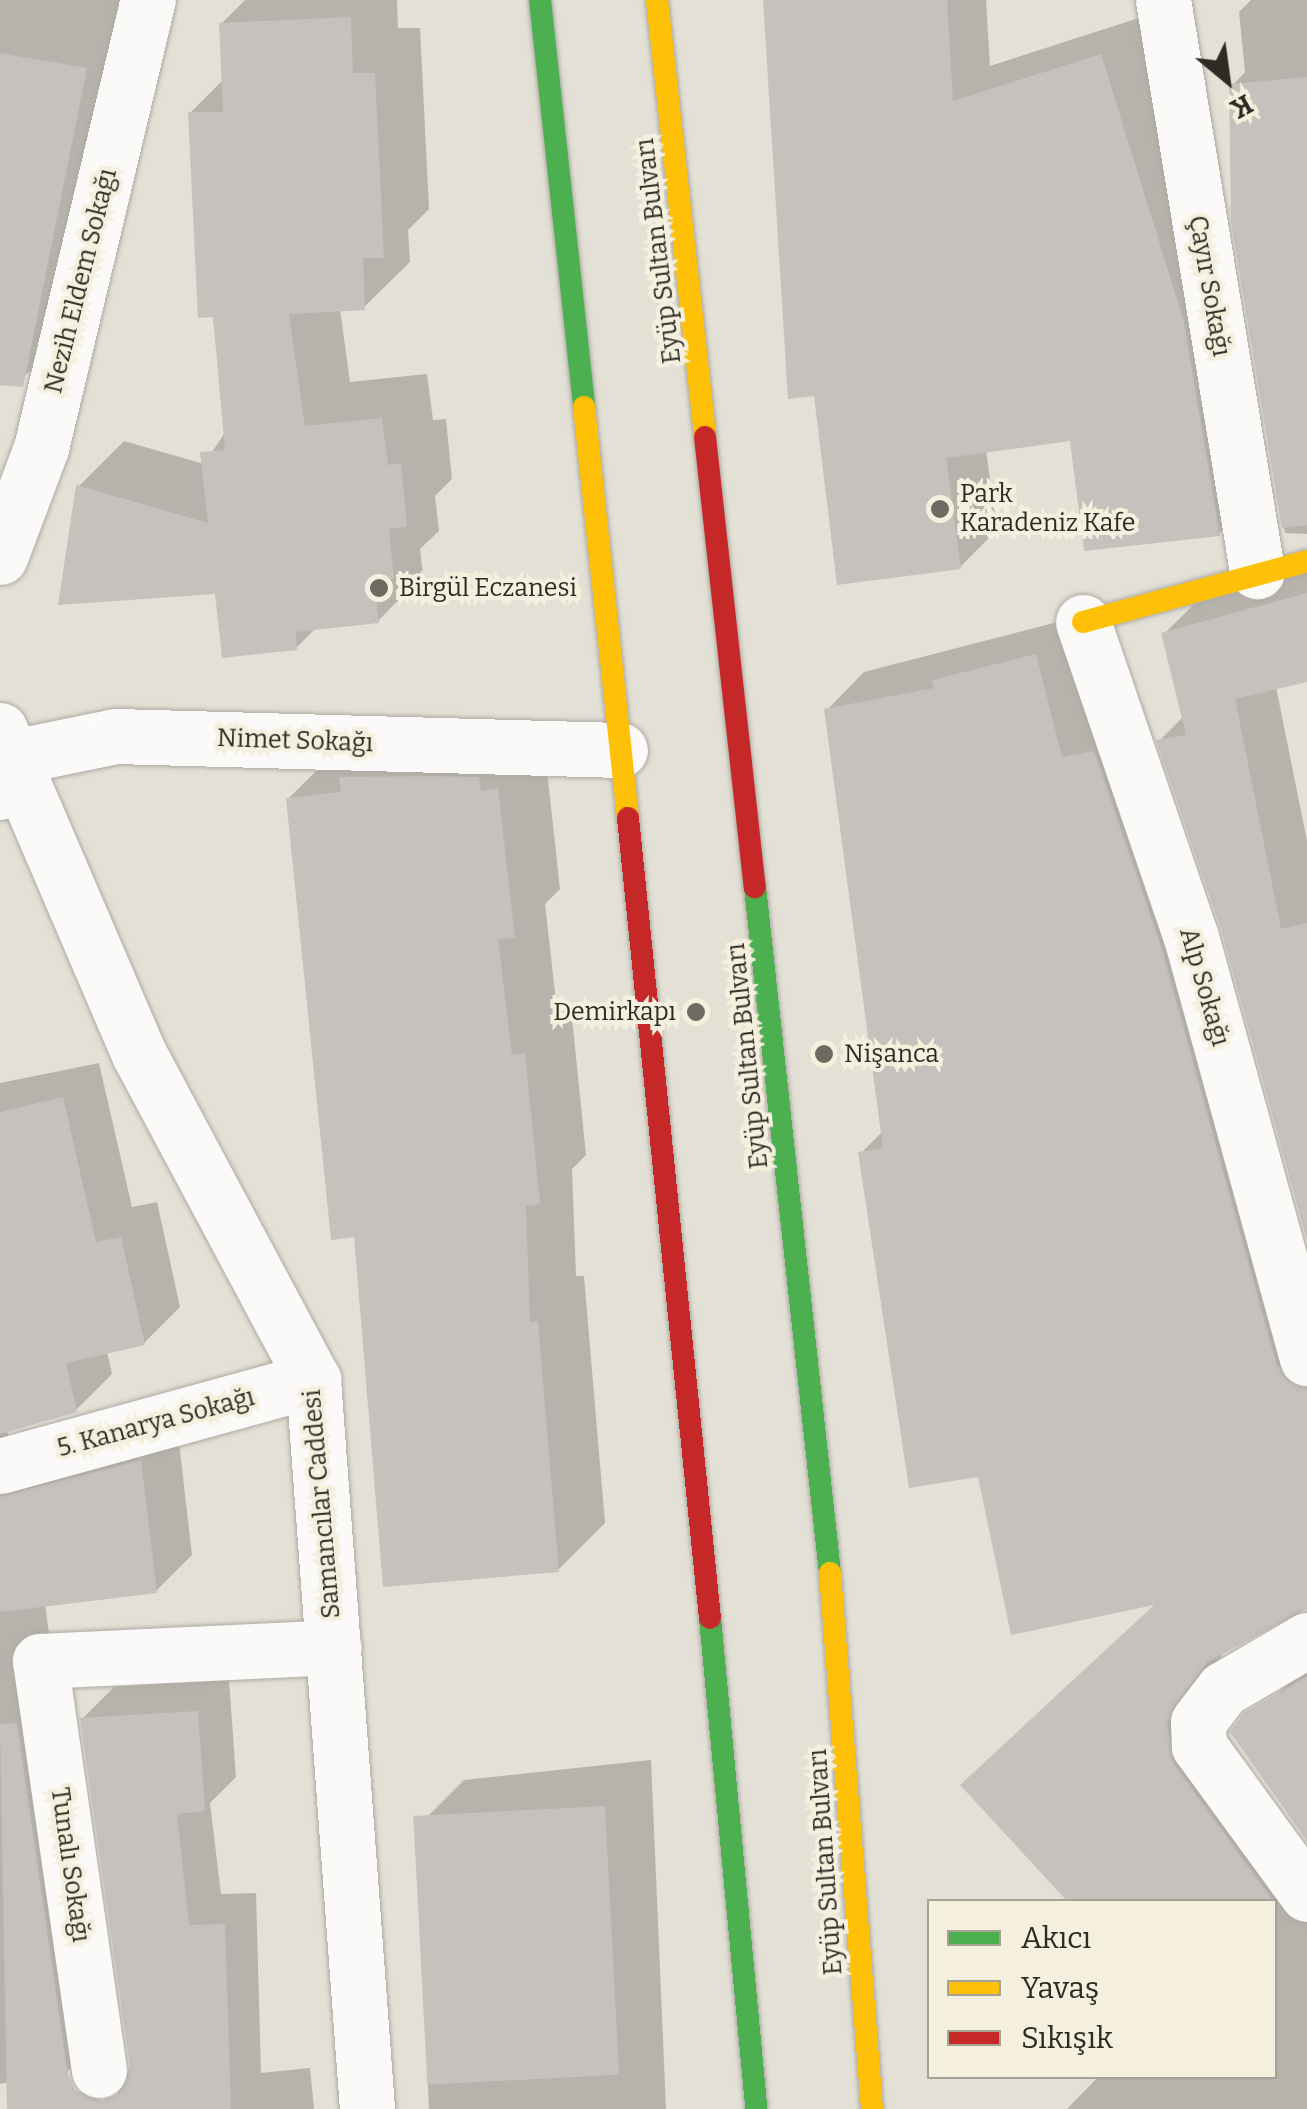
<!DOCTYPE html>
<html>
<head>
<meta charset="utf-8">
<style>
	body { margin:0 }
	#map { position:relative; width:1307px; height:2109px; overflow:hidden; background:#e3e0d6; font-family:Bitter,serif }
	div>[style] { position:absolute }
	.shadow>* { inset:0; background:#0003 }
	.building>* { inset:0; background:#c6c1bd; transform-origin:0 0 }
	.roads { filter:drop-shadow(0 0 2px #acaaa2) drop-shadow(0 0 2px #acaaa2) }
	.street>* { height:55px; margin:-27.5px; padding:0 27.5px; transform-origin:27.5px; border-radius:27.5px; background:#fbfaf9 }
	.fast>* { height:22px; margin:-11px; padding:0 11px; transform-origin:11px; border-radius:11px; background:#4caf50 }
	.slow>* { height:22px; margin:-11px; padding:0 11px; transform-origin:11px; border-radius:11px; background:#ffc107 }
	.jam>* { height:22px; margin:-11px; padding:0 11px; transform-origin:11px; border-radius:11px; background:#c62828 }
	.dots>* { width:28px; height:28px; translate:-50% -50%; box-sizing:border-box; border:5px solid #f5f0de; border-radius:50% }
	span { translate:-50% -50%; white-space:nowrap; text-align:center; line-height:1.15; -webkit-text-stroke:8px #f5f0de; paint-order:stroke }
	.street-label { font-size:25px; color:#2d2b24 }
	.poi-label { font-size:25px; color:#2d2b24 }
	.left { translate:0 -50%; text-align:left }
	.right { translate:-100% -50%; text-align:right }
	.legend { position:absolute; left:927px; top:1899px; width:350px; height:180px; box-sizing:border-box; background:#f5f0de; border:2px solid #a5a194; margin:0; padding:12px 18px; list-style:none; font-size:30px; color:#2d2b24 }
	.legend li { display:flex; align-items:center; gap:20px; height:50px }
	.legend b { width:50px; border:2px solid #a5a194 }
	.north { position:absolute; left:1177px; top:30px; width:100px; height:100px; -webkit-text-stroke:8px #f5f0de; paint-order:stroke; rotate:151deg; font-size:28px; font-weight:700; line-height:40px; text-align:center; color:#2d2b24 }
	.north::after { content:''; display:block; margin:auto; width:35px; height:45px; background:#2d2b24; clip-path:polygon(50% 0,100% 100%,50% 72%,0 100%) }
</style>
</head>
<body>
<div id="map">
	<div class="shadow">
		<div style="clip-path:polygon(0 0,123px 0,58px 343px,24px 377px,0 373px)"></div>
		<div style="clip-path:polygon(245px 0,397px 0,398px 28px,420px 28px,429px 209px,408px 230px,410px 262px,364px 307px,340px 309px,350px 382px,427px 374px,433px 420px,446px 419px,452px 479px,435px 496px,439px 531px,420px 549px,423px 575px,378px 621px,317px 627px,296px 648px,78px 487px,124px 441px,204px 464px,226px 431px,190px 113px,224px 79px,221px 24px)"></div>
		<div style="clip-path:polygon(766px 0,986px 0,990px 66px,1139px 18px,1256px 497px,1218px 534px,1072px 438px,986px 450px,997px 530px,960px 567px)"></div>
		<div style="clip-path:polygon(1251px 0,1307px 0,1307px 534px,1285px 533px,1234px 221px,1232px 86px,1245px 72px,1239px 12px)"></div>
		<div style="clip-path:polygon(1307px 568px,1307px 680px,1276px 687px,1307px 841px,1307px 1231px,1224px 928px,1159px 741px,1184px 716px,1164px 634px,1202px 596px)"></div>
		<div style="clip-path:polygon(1073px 618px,1307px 1305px,1307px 1606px,1225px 1650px,1203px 1684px,1210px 1727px,1307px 1853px,1307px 2109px,1067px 2109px,1099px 2076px,1274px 2076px,1274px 1902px,1071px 1902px,1158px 1602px,980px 1475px,861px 1153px,884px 1130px,827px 710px,864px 672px)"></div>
		<div style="clip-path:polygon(544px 743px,560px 889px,545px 904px,557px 1010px,571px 1008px,586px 1155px,572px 1169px,576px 1276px,584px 1276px,605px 1523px,558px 1570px,288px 799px,335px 752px)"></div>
		<div style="clip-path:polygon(99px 1063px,132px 1207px,157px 1202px,180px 1307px,144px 1343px,107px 1351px,112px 1374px,76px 1410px,7px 1431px,13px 1451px,177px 1425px,192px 1555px,156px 1591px,45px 1604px,103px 2035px,67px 2072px,0 2084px,0 1083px)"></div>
		<div style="clip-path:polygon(1307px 1668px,1307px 1840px,1233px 1732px)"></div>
		<div style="clip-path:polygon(229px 1680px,236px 1777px,210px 1803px,221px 1894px,256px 1893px,261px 2073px,310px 2068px,314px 2109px,110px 2109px,132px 2066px,82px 1719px,114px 1687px)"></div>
		<div style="clip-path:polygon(651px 1760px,666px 2109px,429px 2109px,417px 1827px,464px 1780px)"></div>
	</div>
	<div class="building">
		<div style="clip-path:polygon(763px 0,947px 0,953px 101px,1101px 54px,1184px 322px,1220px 536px,1084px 551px,1070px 441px,946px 458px,961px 569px,837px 585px,814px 396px,788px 399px)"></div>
		<div style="clip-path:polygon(351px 17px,353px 73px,375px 73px,384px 258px,363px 258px,365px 310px,289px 314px,305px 426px,382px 418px,388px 465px,401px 463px,407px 527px,389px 529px,394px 579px,374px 580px,379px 623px,296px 632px,297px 650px,222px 658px,215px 594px,58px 605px,76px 485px,208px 523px,200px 452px,225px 450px,213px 317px,198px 318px,188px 112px,223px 112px,219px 23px)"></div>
		<div style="clip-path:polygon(0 53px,87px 68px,23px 387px,0 385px)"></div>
		<div style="clip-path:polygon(1307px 77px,1307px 525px,1282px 528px,1231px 221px,1229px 84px)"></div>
		<div style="clip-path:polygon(1307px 593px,1307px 682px,1235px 699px,1281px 929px,1307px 923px,1307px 1240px,1221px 929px,1156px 740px,1186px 735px,1161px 633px)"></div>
		<div style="clip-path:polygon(1036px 654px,1062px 757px,1094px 751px,1161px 946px,1277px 1366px,1307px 1388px,1307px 1609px,1207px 1662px,1167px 1723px,1174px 1764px,1274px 1902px,1068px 1902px,960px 1785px,1154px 1605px,1011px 1635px,978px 1477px,909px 1488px,858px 1152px,883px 1148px,824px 709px,934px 688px,932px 680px)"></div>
		<div style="clip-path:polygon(428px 776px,479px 777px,481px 791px,498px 788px,515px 938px,498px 939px,512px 1055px,525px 1053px,540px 1204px,526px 1206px,530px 1322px,538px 1321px,559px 1572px,383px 1587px,354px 1237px,331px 1240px,286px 798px,341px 792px,339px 777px)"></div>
		<div style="clip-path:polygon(63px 1097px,96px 1242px,121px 1237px,145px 1345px,66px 1363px,77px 1412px,0 1434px,0 1112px)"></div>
		<div style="clip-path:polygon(141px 1460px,157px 1593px,0 1612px,0 1496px)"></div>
		<div style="clip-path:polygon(1307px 1676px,1307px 1841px,1230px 1732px,1244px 1713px)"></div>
		<div style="clip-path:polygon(198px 1711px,205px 1811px,177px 1814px,189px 1925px,225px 1924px,231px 2109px,7px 2109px,0 1724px,17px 1723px,68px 2075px,75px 2090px,102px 2101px,119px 2094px,130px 2066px,80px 1718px)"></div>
		<div style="left:605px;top:1806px;width:269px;height:192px;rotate:87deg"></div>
	</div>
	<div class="roads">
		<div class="street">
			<div style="left:1163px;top:0;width:579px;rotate:80.65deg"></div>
			<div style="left:0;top:557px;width:116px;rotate:-69.4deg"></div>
			<div style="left:41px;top:448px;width:461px;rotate:-76.6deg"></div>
			<div style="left:1083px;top:622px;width:333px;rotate:71.1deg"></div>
			<div style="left:1191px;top:937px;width:437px;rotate:74.6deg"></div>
			<div style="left:0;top:730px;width:353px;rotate:66.8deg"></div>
			<div style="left:139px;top:1054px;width:370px;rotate:61.9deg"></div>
			<div style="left:313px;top:1380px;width:731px;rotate:85.76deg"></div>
			<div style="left:0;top:792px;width:35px;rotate:-77deg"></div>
			<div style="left:8px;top:758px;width:110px;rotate:-11.5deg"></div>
			<div style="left:116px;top:736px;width:504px;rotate:1.59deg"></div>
			<div style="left:0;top:1466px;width:325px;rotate:-15.4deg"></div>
			<div style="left:1307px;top:1640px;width:97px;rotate:149.7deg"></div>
			<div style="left:1223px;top:1689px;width:41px;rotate:127.1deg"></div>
			<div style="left:1198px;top:1722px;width:24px;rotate:88deg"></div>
			<div style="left:1199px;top:1746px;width:183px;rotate:53.9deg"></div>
			<div style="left:99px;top:2070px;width:413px;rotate:-98.2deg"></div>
			<div style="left:40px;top:1661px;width:294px;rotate:-2.7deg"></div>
		</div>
		<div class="fast">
			<div style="left:540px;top:0;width:409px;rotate:83.8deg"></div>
			<div style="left:755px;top:887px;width:690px;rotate:83.76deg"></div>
			<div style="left:710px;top:1618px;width:493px;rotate:84.6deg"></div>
		</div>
		<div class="slow">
			<div style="left:657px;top:0;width:440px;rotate:83.7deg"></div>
			<div style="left:584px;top:407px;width:413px;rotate:83.9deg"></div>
			<div style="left:1083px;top:622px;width:232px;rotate:-15.2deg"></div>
			<div style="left:830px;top:1573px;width:538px;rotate:85.52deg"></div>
		</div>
		<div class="jam">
			<div style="left:705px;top:437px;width:453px;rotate:83.7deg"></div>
			<div style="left:628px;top:818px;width:804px;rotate:84.15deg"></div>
		</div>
	</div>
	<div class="dots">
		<div style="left:940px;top:509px;background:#6d6a62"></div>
		<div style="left:379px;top:588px;background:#6d6a62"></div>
		<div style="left:696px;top:1012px;background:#6d6a62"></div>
		<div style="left:824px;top:1054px;background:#6d6a62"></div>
	</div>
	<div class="street-label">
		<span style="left:659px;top:251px;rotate:-97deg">Eyüp Sultan Bulvarı</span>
		<span style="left:81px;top:281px;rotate:-76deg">Nezih Eldem Sokağı</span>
		<span style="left:1209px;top:286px;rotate:80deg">Çayır Sokağı</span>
		<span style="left:295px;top:741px;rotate:2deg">Nimet Sokağı</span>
		<span style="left:1204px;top:987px;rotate:74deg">Alp Sokağı</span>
		<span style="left:748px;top:1056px;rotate:-96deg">Eyüp Sultan Bulvarı</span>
		<span style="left:156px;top:1423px;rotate:-15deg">5. Kanarya Sokağı</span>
		<span style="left:322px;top:1504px;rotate:-95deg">Samancılar Caddesi</span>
		<span style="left:826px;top:1862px;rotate:-94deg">Eyüp Sultan Bulvarı</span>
		<span style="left:70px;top:1865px;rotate:82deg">Tunalı Sokağı</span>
	</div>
	<div class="poi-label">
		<span class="left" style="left:960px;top:509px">Park<br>Karadeniz Kafe</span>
		<span class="left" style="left:399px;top:588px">Birgül Eczanesi</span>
		<span class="right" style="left:676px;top:1012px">Demirkapı</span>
		<span class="left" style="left:844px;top:1054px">Nişanca</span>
	</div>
	<ul class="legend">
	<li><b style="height:12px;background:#4caf50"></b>Akıcı</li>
	<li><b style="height:12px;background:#ffc107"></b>Yavaş</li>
	<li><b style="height:12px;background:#c62828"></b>Sıkışık</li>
	</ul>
	<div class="north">K</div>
</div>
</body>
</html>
